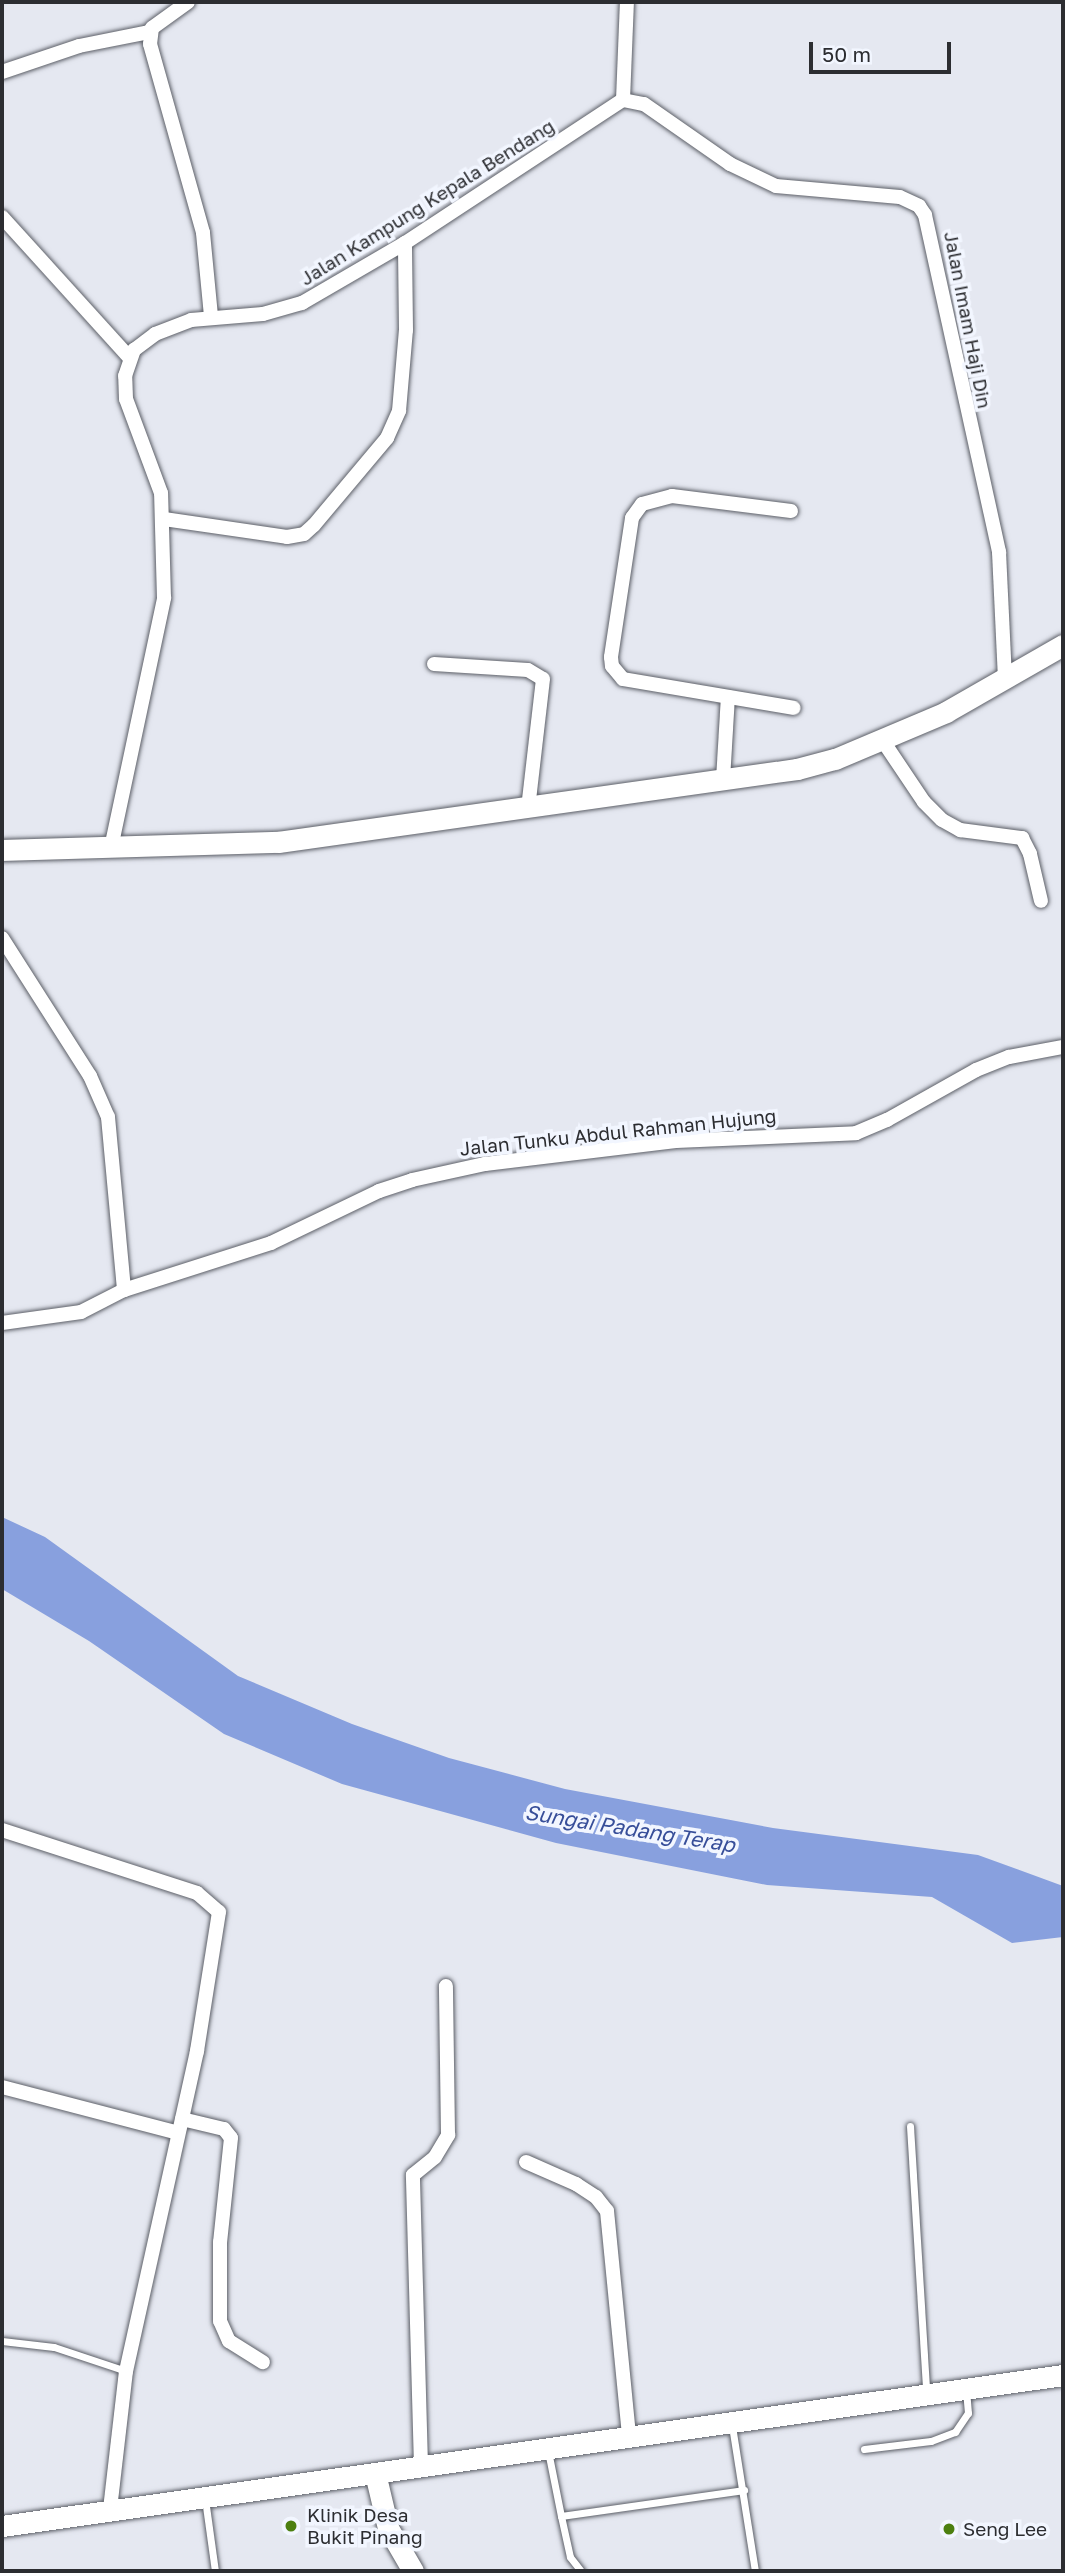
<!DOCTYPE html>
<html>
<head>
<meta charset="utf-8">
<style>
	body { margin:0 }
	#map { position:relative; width:1065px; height:2573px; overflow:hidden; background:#e5e8f1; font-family:"Golos Text",sans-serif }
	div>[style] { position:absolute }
	.water>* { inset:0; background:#88a0de }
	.roads { filter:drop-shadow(0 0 2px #5c5f67) drop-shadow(0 0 2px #5c5f67) }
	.lane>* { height:7px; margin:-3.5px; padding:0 3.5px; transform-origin:3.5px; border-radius:3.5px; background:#fff }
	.street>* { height:14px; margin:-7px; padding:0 7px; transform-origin:7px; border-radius:7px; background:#fff }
	.secondary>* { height:21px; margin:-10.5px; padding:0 10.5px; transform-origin:10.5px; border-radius:10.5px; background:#fff }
	.dots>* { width:19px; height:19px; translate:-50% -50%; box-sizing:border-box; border:4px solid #f2f6ff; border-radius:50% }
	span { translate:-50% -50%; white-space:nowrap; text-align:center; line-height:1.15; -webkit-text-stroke:7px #f2f6ff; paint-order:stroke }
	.street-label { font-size:19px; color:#2c2d31 }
	.poi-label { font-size:19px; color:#2c2d31 }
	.left { translate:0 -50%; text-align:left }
	.water-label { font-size:21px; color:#374e99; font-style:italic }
	.frame { position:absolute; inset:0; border:4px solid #2c2d31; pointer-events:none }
	.scale { position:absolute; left:809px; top:42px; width:142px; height:32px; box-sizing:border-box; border:4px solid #2c2d31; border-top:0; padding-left:9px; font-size:21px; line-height:24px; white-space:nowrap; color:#2c2d31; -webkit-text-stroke:5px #f2f6ff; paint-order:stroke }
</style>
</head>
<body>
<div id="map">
	<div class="water">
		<div style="clip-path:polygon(2px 1517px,45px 1537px,238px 1676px,352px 1724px,449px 1758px,565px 1789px,773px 1828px,978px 1855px,1063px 1886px,1063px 1937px,1012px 1943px,932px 1897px,767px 1885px,556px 1843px,342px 1784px,224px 1734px,89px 1641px,2px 1589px)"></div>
	</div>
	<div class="roads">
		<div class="lane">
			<div style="left:910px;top:2126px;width:265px;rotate:86.5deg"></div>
			<div style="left:2px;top:2341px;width:52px;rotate:6.6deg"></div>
			<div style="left:54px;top:2347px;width:76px;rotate:18.4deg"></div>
			<div style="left:732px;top:2426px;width:147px;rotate:81deg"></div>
			<div style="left:864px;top:2449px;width:67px;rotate:-6.8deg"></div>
			<div style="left:931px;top:2441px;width:26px;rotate:-21deg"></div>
			<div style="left:955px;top:2432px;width:23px;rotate:-56deg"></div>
			<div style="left:968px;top:2413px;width:23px;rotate:-95deg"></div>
			<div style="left:548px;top:2451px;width:66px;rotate:78.7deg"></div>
			<div style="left:561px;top:2516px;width:185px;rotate:-8.1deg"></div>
			<div style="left:205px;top:2499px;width:73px;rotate:82.1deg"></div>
			<div style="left:561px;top:2516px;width:42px;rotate:77.6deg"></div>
			<div style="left:570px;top:2557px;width:18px;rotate:52deg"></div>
		</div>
		<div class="street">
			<div style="left:188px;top:2px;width:44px;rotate:144.2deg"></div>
			<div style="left:152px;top:28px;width:16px;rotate:97deg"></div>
			<div style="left:150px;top:44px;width:196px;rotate:74.3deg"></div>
			<div style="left:203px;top:233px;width:83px;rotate:84.5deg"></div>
			<div style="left:2px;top:72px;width:81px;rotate:-18.7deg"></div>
			<div style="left:79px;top:46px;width:71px;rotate:-11.3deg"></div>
			<div style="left:623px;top:100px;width:98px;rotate:-87.7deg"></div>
			<div style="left:2px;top:217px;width:189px;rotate:47.8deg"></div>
			<div style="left:791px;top:511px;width:120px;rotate:-172.8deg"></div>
			<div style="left:672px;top:496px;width:31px;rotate:165deg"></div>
			<div style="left:642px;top:504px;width:17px;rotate:126deg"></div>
			<div style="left:632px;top:518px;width:141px;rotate:98.6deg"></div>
			<div style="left:611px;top:657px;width:9px;rotate:84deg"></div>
			<div style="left:612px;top:666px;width:17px;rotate:50deg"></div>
			<div style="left:623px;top:679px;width:173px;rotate:9.6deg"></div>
			<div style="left:164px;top:519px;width:124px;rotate:8.3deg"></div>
			<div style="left:287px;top:537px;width:17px;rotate:-10deg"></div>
			<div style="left:304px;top:534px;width:13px;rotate:-42deg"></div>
			<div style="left:314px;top:525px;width:114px;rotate:-50deg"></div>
			<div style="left:387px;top:438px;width:30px;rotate:-66deg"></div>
			<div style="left:399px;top:411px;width:81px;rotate:-85.1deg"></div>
			<div style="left:406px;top:330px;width:87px;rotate:-90.7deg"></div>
			<div style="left:434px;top:664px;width:94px;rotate:3.7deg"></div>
			<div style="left:528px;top:670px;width:17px;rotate:31deg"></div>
			<div style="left:543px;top:679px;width:130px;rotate:96.6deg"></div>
			<div style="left:883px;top:741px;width:73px;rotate:56.1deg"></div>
			<div style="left:924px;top:802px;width:25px;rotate:45deg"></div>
			<div style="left:942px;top:820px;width:21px;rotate:29deg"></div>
			<div style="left:960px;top:830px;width:63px;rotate:7.4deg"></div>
			<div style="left:1022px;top:838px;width:18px;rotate:63deg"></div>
			<div style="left:1030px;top:854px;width:48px;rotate:76.8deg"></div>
			<div style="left:723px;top:780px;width:83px;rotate:-86.6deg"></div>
			<div style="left:111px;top:848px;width:256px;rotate:-78deg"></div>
			<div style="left:164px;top:598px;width:105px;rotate:-91.6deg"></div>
			<div style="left:161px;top:493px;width:100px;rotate:-110.4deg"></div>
			<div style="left:126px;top:399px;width:23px;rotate:-92deg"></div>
			<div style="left:125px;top:376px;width:28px;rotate:-71deg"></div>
			<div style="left:134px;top:350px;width:26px;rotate:-37deg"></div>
			<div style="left:155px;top:334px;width:39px;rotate:-21deg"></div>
			<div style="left:191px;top:320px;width:72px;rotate:-4.8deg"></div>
			<div style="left:263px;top:314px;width:41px;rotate:-15.8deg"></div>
			<div style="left:302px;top:303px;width:119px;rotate:-30.2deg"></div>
			<div style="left:405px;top:243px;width:261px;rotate:-33.3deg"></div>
			<div style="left:623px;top:100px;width:21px;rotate:11deg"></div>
			<div style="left:644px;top:104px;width:105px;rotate:34.9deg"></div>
			<div style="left:730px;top:164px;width:51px;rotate:25.6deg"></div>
			<div style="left:776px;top:186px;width:124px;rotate:5.1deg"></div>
			<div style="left:900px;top:197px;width:21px;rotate:25deg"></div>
			<div style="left:919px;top:206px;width:11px;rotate:56deg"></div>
			<div style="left:925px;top:215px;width:345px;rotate:77.6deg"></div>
			<div style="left:999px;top:552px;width:127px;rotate:87.3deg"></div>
			<div style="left:2px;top:938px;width:164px;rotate:57.5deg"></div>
			<div style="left:90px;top:1076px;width:45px;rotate:66.3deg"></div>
			<div style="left:108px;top:1117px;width:174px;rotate:84.7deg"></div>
			<div style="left:2px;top:1323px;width:80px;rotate:-7.9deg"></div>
			<div style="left:81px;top:1312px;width:48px;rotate:-27.1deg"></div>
			<div style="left:124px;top:1290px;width:154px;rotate:-17.7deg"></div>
			<div style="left:271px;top:1243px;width:120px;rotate:-25.7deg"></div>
			<div style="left:379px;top:1191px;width:35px;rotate:-18deg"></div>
			<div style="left:412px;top:1180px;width:75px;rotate:-12.4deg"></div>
			<div style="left:485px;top:1164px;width:192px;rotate:-6.9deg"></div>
			<div style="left:676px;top:1141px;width:180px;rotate:-2.5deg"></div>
			<div style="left:856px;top:1133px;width:34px;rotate:-23deg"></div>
			<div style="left:887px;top:1120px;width:102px;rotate:-29.3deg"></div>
			<div style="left:976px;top:1070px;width:35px;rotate:-22deg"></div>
			<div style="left:1009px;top:1057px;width:55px;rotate:-10.5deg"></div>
			<div style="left:2px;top:1830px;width:205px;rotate:17.9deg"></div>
			<div style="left:197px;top:1893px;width:29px;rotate:41deg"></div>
			<div style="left:219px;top:1912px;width:141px;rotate:99deg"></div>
			<div style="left:197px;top:2051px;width:328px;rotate:102.5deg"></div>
			<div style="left:126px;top:2371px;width:140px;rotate:96.6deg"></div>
			<div style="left:2px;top:2087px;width:182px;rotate:14.6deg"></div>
			<div style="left:182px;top:2119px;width:43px;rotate:13.4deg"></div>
			<div style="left:224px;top:2129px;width:11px;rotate:52deg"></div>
			<div style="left:231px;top:2138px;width:105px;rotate:96deg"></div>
			<div style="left:220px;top:2242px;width:79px;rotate:90deg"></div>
			<div style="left:220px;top:2321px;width:22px;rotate:66deg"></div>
			<div style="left:229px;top:2341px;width:40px;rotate:32deg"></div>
			<div style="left:526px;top:2162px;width:55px;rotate:23.7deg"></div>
			<div style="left:576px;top:2184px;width:24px;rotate:33deg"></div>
			<div style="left:596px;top:2197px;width:18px;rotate:52deg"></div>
			<div style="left:607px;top:2211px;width:227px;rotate:84.4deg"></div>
			<div style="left:421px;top:2466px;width:291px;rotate:-91.6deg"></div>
			<div style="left:413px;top:2175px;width:28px;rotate:-39deg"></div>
			<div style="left:435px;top:2157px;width:26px;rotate:-59deg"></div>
			<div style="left:448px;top:2135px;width:149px;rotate:-90.8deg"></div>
		</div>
		<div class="secondary">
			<div style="left:2px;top:850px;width:276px;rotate:-1.7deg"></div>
			<div style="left:278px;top:842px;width:524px;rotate:-8.01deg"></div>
			<div style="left:797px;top:769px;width:39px;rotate:-15deg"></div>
			<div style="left:835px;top:759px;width:121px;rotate:-22.9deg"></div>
			<div style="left:946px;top:712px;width:135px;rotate:-29.8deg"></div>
			<div style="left:375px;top:2473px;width:57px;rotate:76.7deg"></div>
			<div style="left:388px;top:2528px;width:50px;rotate:59.8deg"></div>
			<div style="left:2px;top:2526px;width:1072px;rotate:-8.1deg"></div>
		</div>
	</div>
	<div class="dots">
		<div style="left:291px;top:2526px;background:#4c7f10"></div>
		<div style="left:949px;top:2529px;background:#4c7f10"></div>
	</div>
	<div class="street-label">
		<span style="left:427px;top:202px;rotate:-32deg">Jalan Kampung Kepala Bendang</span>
		<span style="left:968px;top:320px;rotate:79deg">Jalan Imam Haji Din</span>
		<span style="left:618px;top:1132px;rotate:-6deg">Jalan Tunku Abdul Rahman Hujung</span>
	</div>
	<div class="poi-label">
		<span class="left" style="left:307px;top:2526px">Klinik Desa<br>Bukit Pinang</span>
		<span class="left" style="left:963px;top:2529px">Seng Lee</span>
	</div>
	<div class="water-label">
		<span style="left:630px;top:1828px;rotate:9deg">Sungai Padang Terap</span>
	</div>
	<div class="frame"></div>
	<div class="scale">50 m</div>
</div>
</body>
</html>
